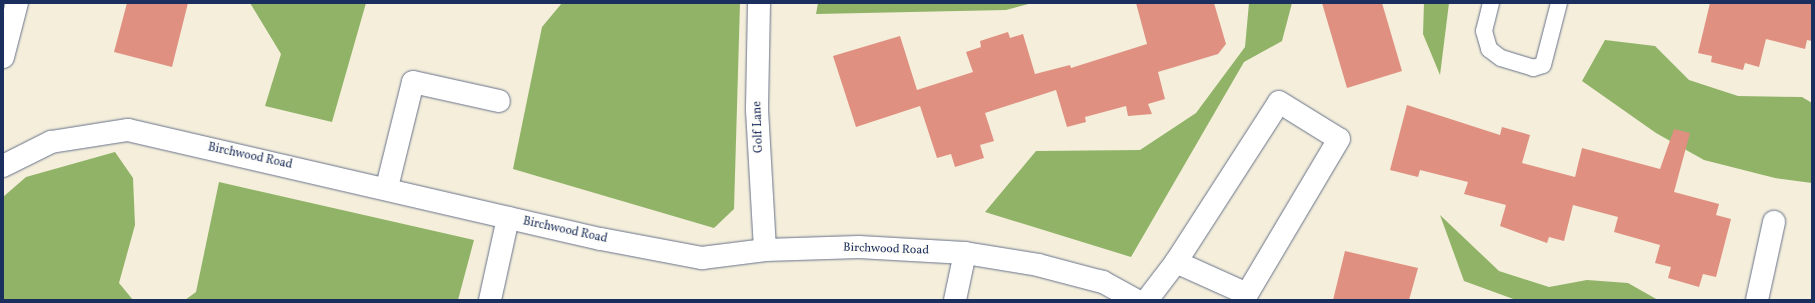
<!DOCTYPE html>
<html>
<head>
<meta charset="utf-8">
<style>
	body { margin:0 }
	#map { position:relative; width:1815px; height:303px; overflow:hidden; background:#f4eedb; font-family:Vollkorn,serif }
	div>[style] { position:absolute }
	.forest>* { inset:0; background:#90b368 }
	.building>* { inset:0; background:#e09081 }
	.roads { filter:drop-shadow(0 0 1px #67728a) drop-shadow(0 0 1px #67728a) }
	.lane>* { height:16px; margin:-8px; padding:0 8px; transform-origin:8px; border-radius:8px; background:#fff }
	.street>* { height:22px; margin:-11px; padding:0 11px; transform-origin:11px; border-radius:11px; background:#fff }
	span { translate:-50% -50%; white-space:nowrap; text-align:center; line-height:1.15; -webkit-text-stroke:3px #fdfcf7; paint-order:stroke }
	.street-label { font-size:12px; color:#1b2f5e }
	.frame { position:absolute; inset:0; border:4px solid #1b2f5e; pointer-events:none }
</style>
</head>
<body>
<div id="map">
	<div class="forest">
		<div style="clip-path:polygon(250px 3px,366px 3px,332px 122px,265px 106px,281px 54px)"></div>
		<div style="clip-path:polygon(562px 3px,740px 3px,734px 209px,714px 228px,513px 169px,542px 27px)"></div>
		<div style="clip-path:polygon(818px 3px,1032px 3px,1006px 10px,816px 14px)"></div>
		<div style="clip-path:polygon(1249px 3px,1292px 3px,1282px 41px,1244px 62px,1131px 257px,985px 212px,1036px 151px,1140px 150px,1196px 113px,1245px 47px)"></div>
		<div style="clip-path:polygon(1424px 3px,1449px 3px,1440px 75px,1423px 34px)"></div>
		<div style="clip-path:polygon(1605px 40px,1655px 46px,1689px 80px,1738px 96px,1802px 97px,1812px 103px,1812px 183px,1775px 178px,1704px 160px,1656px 133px,1582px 81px)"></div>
		<div style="clip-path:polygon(115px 152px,133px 178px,135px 225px,119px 283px,133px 300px,3px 300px,3px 197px,26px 177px)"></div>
		<div style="clip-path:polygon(219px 182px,474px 240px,458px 300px,185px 300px,196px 292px)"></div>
		<div style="clip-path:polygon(1440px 215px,1499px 271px,1549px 287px,1587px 280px,1628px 283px,1658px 300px,1516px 300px,1464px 281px)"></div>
	</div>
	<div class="building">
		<div style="clip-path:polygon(127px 3px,188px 3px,172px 67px,114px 52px)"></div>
		<div style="clip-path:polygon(1136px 3px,1214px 3px,1226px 44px,1218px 54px,1158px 72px,1165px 99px,1148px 104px,1152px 114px,1128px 116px,1126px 106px,1085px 117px,1086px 122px,1067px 127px,1056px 90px,985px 113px,994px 141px,980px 145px,984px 158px,955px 167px,951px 154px,937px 158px,920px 106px,856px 127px,833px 56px,900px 36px,917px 90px,973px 72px,966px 52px,981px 47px,980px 41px,1008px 32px,1010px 38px,1023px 34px,1035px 74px,1070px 65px,1071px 68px,1147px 44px)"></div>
		<div style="clip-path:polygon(1322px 3px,1382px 3px,1402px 71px,1347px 88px)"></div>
		<div style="clip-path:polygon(1710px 3px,1812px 3px,1812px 41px,1807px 40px,1805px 49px,1766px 39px,1759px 67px,1745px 63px,1743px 70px,1711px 62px,1712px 56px,1698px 53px)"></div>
		<div style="clip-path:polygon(1407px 105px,1500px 135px,1502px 127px,1530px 135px,1522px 163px,1575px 177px,1582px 148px,1660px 169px,1674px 129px,1690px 133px,1674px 192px,1719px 204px,1716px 215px,1731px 219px,1716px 277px,1703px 274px,1699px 287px,1668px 278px,1671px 267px,1655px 263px,1660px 245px,1614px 232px,1618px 217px,1573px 205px,1564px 241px,1549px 237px,1547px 243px,1500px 226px,1506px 205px,1464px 194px,1468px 182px,1420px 170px,1418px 177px,1390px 170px)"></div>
		<div style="clip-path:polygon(1345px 251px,1418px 268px,1409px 300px,1333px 300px)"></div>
	</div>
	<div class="roads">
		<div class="lane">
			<div style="left:1491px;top:3px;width:29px;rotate:104deg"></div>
			<div style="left:1484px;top:31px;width:19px;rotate:74deg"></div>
			<div style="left:1489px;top:49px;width:15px;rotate:37deg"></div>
			<div style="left:1501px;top:58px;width:34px;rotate:17deg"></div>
			<div style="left:1533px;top:68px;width:10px;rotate:-17deg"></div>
			<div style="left:1543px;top:65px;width:64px;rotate:-75.5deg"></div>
		</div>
		<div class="street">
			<div style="left:759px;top:3px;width:107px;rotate:91.1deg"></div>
			<div style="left:757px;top:110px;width:140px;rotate:86.7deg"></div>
			<div style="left:3px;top:57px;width:56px;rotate:-75.5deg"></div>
			<div style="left:1279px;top:102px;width:70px;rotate:31.7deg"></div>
			<div style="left:1339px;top:139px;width:180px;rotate:120.7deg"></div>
			<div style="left:1247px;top:294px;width:78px;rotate:-155.7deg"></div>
			<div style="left:1176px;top:262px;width:190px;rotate:-57.2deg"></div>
			<div style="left:3px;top:166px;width:54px;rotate:-26.6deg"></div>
			<div style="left:51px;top:142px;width:78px;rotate:-8.9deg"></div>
			<div style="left:128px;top:130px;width:485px;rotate:13deg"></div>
			<div style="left:601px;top:239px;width:103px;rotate:10.7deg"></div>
			<div style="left:702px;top:258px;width:64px;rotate:-7.2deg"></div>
			<div style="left:765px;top:250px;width:94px;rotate:-1.8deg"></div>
			<div style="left:859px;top:247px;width:106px;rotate:3.2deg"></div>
			<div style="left:965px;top:253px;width:74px;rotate:9.3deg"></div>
			<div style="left:1038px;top:265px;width:67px;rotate:14.7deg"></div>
			<div style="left:1103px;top:282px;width:37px;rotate:29deg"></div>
			<div style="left:387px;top:187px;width:108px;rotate:-76.1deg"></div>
			<div style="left:413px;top:82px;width:88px;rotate:12.5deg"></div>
			<div style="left:490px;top:300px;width:84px;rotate:-77.6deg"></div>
			<div style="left:955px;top:300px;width:48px;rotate:-78deg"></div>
			<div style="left:1147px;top:300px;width:48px;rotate:-52.7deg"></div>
			<div style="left:1757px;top:300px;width:80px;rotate:-77.7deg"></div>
		</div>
	</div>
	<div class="street-label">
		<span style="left:759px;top:127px;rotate:-92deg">Golf Lane</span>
		<span style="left:250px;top:157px;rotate:12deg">Birchwood Road</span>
		<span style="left:565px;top:231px;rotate:12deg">Birchwood Road</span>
		<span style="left:886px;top:250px;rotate:2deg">Birchwood Road</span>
	</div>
	<div class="frame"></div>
</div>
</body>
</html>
